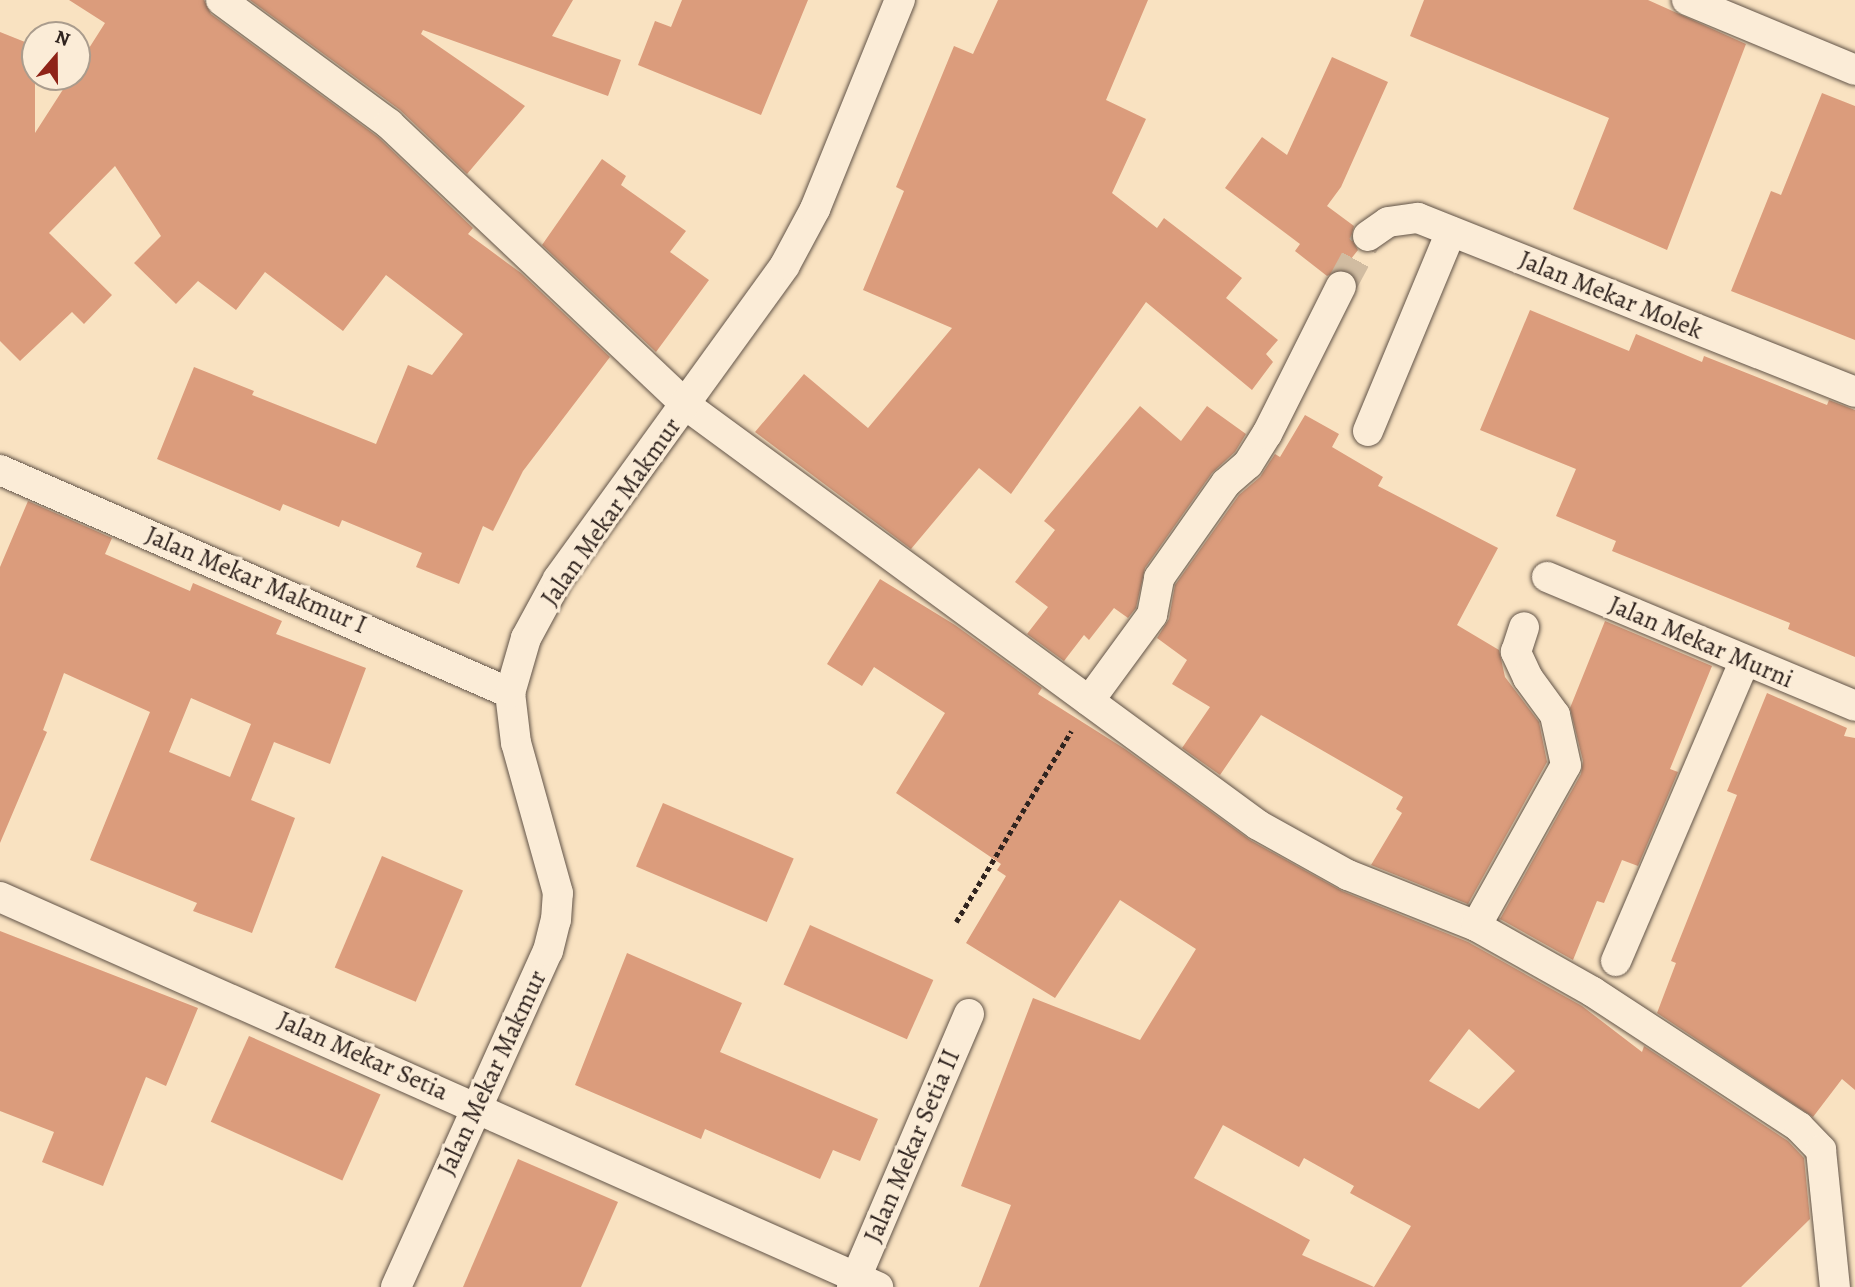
<!DOCTYPE html>
<html>
<head>
<meta charset="utf-8">
<style>
	body { margin:0 }
	#map { position:relative; width:1855px; height:1287px; overflow:hidden; background:#f9e2c1; font-family:Alegreya,serif }
	div>[style] { position:absolute }
	.building>* { inset:0; background:#db9c7c; transform-origin:0 0 }
	.minor-tunnel>* { height:30px; margin-top:-15px; transform-origin:0; background:repeating-linear-gradient(90deg,#d1bca1 0 30px,transparent 0 45px) }
	.path>* { height:4.5px; margin-top:-2.25px; transform-origin:0; background:repeating-linear-gradient(90deg,#30241f 0 5px,transparent 0 8.5px) }
	.roads { filter:drop-shadow(0 0 2px #625448) drop-shadow(0 0 2px #625448) }
	.minor>* { height:30px; margin:-15px; padding:0 15px; transform-origin:15px; border-radius:15px; background:#fbecd7 }
	span { translate:-50% -50%; white-space:nowrap; text-align:center; line-height:1.15; -webkit-text-stroke:7px #fbecd7; paint-order:stroke }
	.street-label { font-size:26px; color:#30241f }
	.north { position:absolute; left:21px; top:21px; width:70px; height:70px; box-sizing:border-box; background:#fbecd7; border:2px solid #aa9c8d; border-radius:50%; rotate:20deg; font-size:19px; font-weight:700; line-height:28px; text-align:center; color:#30241f }
	.north::after { content:''; display:block; margin:auto; width:24px; height:32px; background:#8f2418; clip-path:polygon(50% 0,100% 100%,50% 72%,0 100%) }
</style>
</head>
<body>
<div id="map">
	<div class="building">
		<div style="clip-path:polygon(69px 0,204px 0,211px 14px,378px 137px,473px 228px,468px 234px,521px 273px,610px 357px,523px 471px,493px 531px,483px 526px,459px 584px,416px 567px,422px 553px,342px 520px,339px 527px,283px 504px,280px 511px,157px 459px,194px 367px,254px 391px,252px 395px,376px 444px,408px 365px,432px 375px,463px 334px,386px 275px,343px 331px,265px 272px,236px 310px,198px 281px,176px 304px,134px 263px,161px 236px,115px 166px,49px 233px,112px 295px,84px 324px,72px 312px,20px 361px,0 341px,0 32px,35px 46px,35px 133px,71px 77px,77px 77px,77px 67px,105px 23px)"></div>
		<div style="clip-path:polygon(250px 0,573px 0,552px 36px,621px 60px,608px 96px,423px 30px,421px 34px,525px 106px,467px 174px,400px 110px)"></div>
		<div style="clip-path:polygon(682px 0,808px 0,761px 115px,638px 65px,655px 21px,671px 27px)"></div>
		<div style="clip-path:polygon(998px 0,1148px 0,1106px 100px,1146px 119px,1112px 193px,1157px 228px,1164px 218px,1242px 278px,1226px 298px,1278px 340px,1266px 354px,1273px 362px,1252px 390px,1146px 302px,1011px 494px,979px 468px,911px 549px,755px 432px,804px 374px,868px 428px,952px 328px,863px 290px,904px 191px,896px 187px,954px 46px,973px 54px)"></div>
		<div style="clip-path:polygon(1424px 0,1648px 0,1746px 44px,1667px 250px,1573px 209px,1609px 118px,1410px 36px)"></div>
		<div style="clip-path:polygon(1332px 57px,1388px 82px,1341px 187px,1327px 206px,1354px 226px,1351px 238px,1358px 250px,1343px 269px,1327px 276px,1295px 251px,1300px 244px,1225px 188px,1262px 137px,1287px 155px)"></div>
		<div style="clip-path:polygon(1822px 93px,1855px 106px,1855px 340px,1731px 291px,1771px 191px,1781px 195px)"></div>
		<div style="clip-path:polygon(602px 159px,626px 176px,621px 185px,686px 231px,670px 252px,709px 280px,656px 352px,542px 245px)"></div>
		<div style="clip-path:polygon(1530px 310px,1629px 351px,1636px 334px,1702px 362px,1704px 356px,1827px 405px,1829px 400px,1855px 410px,1855px 657px,1788px 629px,1790px 623px,1612px 551px,1616px 541px,1556px 516px,1576px 469px,1480px 430px)"></div>
		<div style="clip-path:polygon(1140px 406px,1181px 441px,1207px 406px,1246px 434px,1235px 452px,1212px 473px,1145px 568px,1136px 608px,1128px 618px,1114px 608px,1089px 640px,1084px 635px,1064px 661px,1027px 634px,1048px 607px,1015px 582px,1055px 530px,1044px 521px)"></div>
		<div style="clip-path:polygon(1305px 415px,1339px 434px,1332px 447px,1383px 477px,1378px 486px,1498px 548px,1457px 625px,1499px 650px,1505px 677px,1539px 722px,1547px 762px,1468px 904px,1371px 865px,1402px 813px,1396px 809px,1403px 797px,1261px 715px,1220px 775px,1182px 748px,1210px 707px,1172px 684px,1187px 660px,1157px 638px,1169px 619px,1175px 585px,1239px 495px,1260px 477px,1275px 454px,1280px 457px)"></div>
		<div style="clip-path:polygon(evenodd,28px 501px,112px 538px,105px 554px,190px 591px,193px 583px,282px 621px,276px 634px,366px 668px,330px 764px,274px 742px,251px 800px,295px 818px,252px 933px,193px 911px,197px 903px,90px 860px,150px 712px,64px 673px,43px 730px,47px 732px,0 843px,0 567px,28px 501px,191px 698px,251px 724px,230px 777px,169px 752px,191px 698px)"></div>
		<div style="clip-path:polygon(evenodd,880px 579px,955px 625px,1042px 688px,1038px 694px,1125px 749px,1250px 840px,1342px 891px,1468px 942px,1582px 1006px,1642px 1052px,1644px 1046px,1788px 1141px,1804px 1158px,1810px 1219px,1741px 1287px,979px 1287px,1011px 1205px,961px 1186px,1033px 998px,1140px 1040px,1196px 949px,1120px 900px,1055px 998px,966px 943px,1006px 876px,997px 870px,1001px 864px,896px 793px,945px 713px,874px 667px,862px 686px,827px 664px,880px 579px,1469px 1029px,1515px 1071px,1479px 1109px,1429px 1081px,1469px 1029px,880px 579px,1223px 1125px,1299px 1167px,1304px 1158px,1354px 1186px,1350px 1193px,1411px 1226px,1374px 1287px,1302px 1255px,1310px 1240px,1194px 1178px,1223px 1125px)"></div>
		<div style="clip-path:polygon(1605px 621px,1712px 666px,1670px 769px,1678px 772px,1638px 866px,1622px 860px,1604px 903px,1597px 901px,1573px 960px,1500px 919px,1581px 774px,1583px 761px,1570px 708px)"></div>
		<div style="clip-path:polygon(1767px 693px,1847px 728px,1844px 736px,1855px 738px,1855px 1090px,1842px 1079px,1813px 1117px,1657px 1013px,1676px 963px,1671px 961px,1737px 795px,1727px 791px)"></div>
		<div style="left:663px;top:803px;width:142px;height:69px;rotate:23deg"></div>
		<div style="left:382px;top:856px;width:88px;height:121px;rotate:23deg"></div>
		<div style="left:810px;top:925px;width:135px;height:65px;rotate:24deg"></div>
		<div style="clip-path:polygon(0 931px,198px 1008px,166px 1086px,146px 1077px,103px 1186px,42px 1162px,54px 1132px,0 1111px)"></div>
		<div style="clip-path:polygon(627px 953px,742px 1003px,720px 1052px,878px 1119px,860px 1161px,833px 1150px,820px 1179px,705px 1129px,701px 1139px,575px 1085px)"></div>
		<div style="left:249px;top:1036px;width:144px;height:94px;rotate:24deg"></div>
		<div style="clip-path:polygon(518px 1159px,618px 1202px,581px 1287px,463px 1287px)"></div>
	</div>
	<div class="minor-tunnel">
		<div style="left:1341px;top:286px;width:57px;rotate:-61.6deg"></div>
	</div>
	<div class="path">
		<div style="left:956px;top:922px;width:223px;rotate:-58.9deg"></div>
	</div>
	<div class="roads">
		<div class="minor">
			<div style="left:221px;top:0;width:209px;rotate:36.4deg"></div>
			<div style="left:389px;top:124px;width:410px;rotate:43.4deg"></div>
			<div style="left:687px;top:406px;width:708px;rotate:36.27deg"></div>
			<div style="left:1258px;top:825px;width:103px;rotate:29.1deg"></div>
			<div style="left:1348px;top:875px;width:138px;rotate:21.7deg"></div>
			<div style="left:1476px;top:926px;width:134px;rotate:29.4deg"></div>
			<div style="left:1593px;top:992px;width:246px;rotate:33.2deg"></div>
			<div style="left:1799px;top:1127px;width:32px;rotate:46deg"></div>
			<div style="left:1821px;top:1150px;width:138px;rotate:84.2deg"></div>
			<div style="left:1687px;top:0;width:182px;rotate:22.6deg"></div>
			<div style="left:1368px;top:236px;width:24px;rotate:-35deg"></div>
			<div style="left:1388px;top:222px;width:30px;rotate:-8deg"></div>
			<div style="left:1418px;top:218px;width:470px;rotate:21.7deg"></div>
			<div style="left:1368px;top:431px;width:216px;rotate:-67.4deg"></div>
			<div style="left:0;top:470px;width:557px;rotate:23.62deg"></div>
			<div style="left:1547px;top:577px;width:334px;rotate:22.7deg"></div>
			<div style="left:1089px;top:701px;width:107px;rotate:-53.8deg"></div>
			<div style="left:1152px;top:615px;width:38px;rotate:-79deg"></div>
			<div style="left:1159px;top:578px;width:116px;rotate:-54.8deg"></div>
			<div style="left:1226px;top:483px;width:29px;rotate:-41deg"></div>
			<div style="left:1248px;top:464px;width:36px;rotate:-58deg"></div>
			<div style="left:1267px;top:434px;width:165px;rotate:-63.4deg"></div>
			<div style="left:0;top:897px;width:961px;rotate:23.95deg"></div>
			<div style="left:1476px;top:926px;width:184px;rotate:-60.8deg"></div>
			<div style="left:1566px;top:765px;width:51px;rotate:-102.4deg"></div>
			<div style="left:1555px;top:715px;width:46px;rotate:-126.1deg"></div>
			<div style="left:1528px;top:678px;width:29px;rotate:-115deg"></div>
			<div style="left:1516px;top:652px;width:26px;rotate:-72deg"></div>
			<div style="left:1616px;top:961px;width:325px;rotate:-66.8deg"></div>
			<div style="left:396px;top:1287px;width:369px;rotate:-65.7deg"></div>
			<div style="left:548px;top:951px;width:32px;rotate:-76deg"></div>
			<div style="left:556px;top:920px;width:27px;rotate:-86deg"></div>
			<div style="left:558px;top:893px;width:156px;rotate:-105.6deg"></div>
			<div style="left:516px;top:743px;width:50px;rotate:-96.8deg"></div>
			<div style="left:510px;top:693px;width:57px;rotate:-73.8deg"></div>
			<div style="left:526px;top:638px;width:67px;rotate:-61.5deg"></div>
			<div style="left:558px;top:579px;width:387px;rotate:-54.1deg"></div>
			<div style="left:785px;top:265px;width:64px;rotate:-61.8deg"></div>
			<div style="left:815px;top:209px;width:226px;rotate:-67.9deg"></div>
			<div style="left:852px;top:1287px;width:297px;rotate:-66.8deg"></div>
		</div>
	</div>
	<div class="street-label">
		<span style="left:1611px;top:295px;rotate:22deg">Jalan Mekar Molek</span>
		<span style="left:611px;top:512px;rotate:-55deg">Jalan Mekar Makmur</span>
		<span style="left:256px;top:580px;rotate:23deg">Jalan Mekar Makmur I</span>
		<span style="left:1701px;top:642px;rotate:23deg">Jalan Mekar Murni</span>
		<span style="left:363px;top:1056px;rotate:24deg">Jalan Mekar Setia</span>
		<span style="left:492px;top:1073px;rotate:-65deg">Jalan Mekar Makmur</span>
		<span style="left:912px;top:1146px;rotate:-67deg">Jalan Mekar Setia II</span>
	</div>
	<div class="north">N</div>
</div>
</body>
</html>
